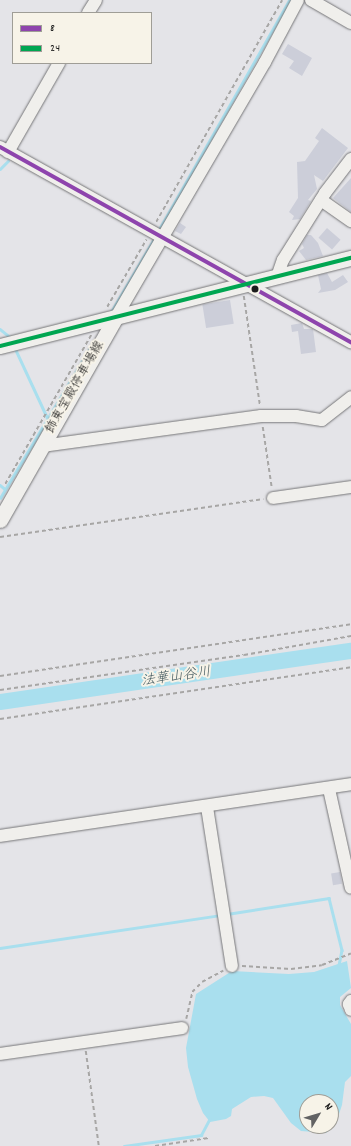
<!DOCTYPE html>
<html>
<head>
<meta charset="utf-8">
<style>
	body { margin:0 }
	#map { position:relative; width:351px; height:1146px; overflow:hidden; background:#e4e4e8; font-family:Dekko,"Klee One",sans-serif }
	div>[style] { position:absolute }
	.water>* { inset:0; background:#a9dfee }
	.stream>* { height:2.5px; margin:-1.25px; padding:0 1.25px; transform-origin:1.25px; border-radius:1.25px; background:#a9dfee }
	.river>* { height:16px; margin:-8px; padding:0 8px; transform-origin:8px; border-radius:8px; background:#a9dfee }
	.building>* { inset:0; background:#ccced9; transform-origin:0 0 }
	.path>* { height:1.5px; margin-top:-0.75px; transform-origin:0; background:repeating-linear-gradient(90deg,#a7a6a5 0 4px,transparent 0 7px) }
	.roads { filter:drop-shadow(0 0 1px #767678) drop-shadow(0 0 1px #767678) }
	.minor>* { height:12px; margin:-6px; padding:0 6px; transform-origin:6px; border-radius:6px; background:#f0efec }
	.major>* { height:15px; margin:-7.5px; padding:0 7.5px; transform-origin:7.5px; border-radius:7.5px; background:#f0efec }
	.bus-1>* { height:4px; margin:-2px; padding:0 2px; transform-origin:2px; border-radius:2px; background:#8e44ad }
	.bus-2>* { height:4px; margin:-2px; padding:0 2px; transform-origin:2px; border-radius:2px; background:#00a651 }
	.dots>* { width:11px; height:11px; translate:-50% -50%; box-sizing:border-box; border:2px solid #f7f3e8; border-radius:50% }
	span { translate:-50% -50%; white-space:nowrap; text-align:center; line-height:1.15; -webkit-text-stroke:4px #f7f3e8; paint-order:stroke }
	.street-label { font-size:13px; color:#1c1c1c }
	.water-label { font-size:14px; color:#3f565c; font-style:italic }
	.legend { position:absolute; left:12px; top:12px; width:140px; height:52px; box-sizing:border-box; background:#f7f3e8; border:1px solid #9f9d96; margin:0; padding:5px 7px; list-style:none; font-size:12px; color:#1c1c1c }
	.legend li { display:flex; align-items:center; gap:8px; height:20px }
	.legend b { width:20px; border:1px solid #9f9d96 }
	.north { position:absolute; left:299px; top:1094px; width:40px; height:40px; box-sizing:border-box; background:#f7f3e8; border:1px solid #9f9d96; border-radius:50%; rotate:52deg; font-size:11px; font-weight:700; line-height:16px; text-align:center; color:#1c1c1c }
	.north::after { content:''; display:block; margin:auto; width:14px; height:18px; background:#626263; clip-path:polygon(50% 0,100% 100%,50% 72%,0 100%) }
</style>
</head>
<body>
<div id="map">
	<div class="water">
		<div style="clip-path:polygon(evenodd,347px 961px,351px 988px,340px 997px,340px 1005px,351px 1024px,351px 1076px,345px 1082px,342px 1105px,336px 1123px,326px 1133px,301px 1131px,291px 1123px,273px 1098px,264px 1096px,251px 1097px,232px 1109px,231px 1116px,226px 1119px,210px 1122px,203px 1113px,197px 1099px,188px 1067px,186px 1048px,196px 994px,232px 971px,289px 974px,314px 972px,347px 961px,307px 1102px,331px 1102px,331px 1126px,307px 1126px,307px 1102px)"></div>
	</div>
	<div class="stream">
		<div style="left:0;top:169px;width:11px;rotate:-45deg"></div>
		<div style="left:158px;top:231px;width:266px;rotate:-60.4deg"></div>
		<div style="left:111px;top:312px;width:87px;rotate:-59.6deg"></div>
		<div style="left:0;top:329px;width:13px;rotate:39deg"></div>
		<div style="left:15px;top:348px;width:76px;rotate:65.1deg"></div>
		<div style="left:0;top:485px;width:6px;rotate:39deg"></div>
		<div style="left:0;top:498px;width:177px;rotate:-59.1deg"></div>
		<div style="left:227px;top:914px;width:103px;rotate:-8.9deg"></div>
		<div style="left:329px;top:898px;width:54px;rotate:76deg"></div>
		<div style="left:342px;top:950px;width:16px;rotate:101deg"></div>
		<div style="left:0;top:948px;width:222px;rotate:-8.5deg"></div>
		<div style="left:124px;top:1146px;width:78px;rotate:-8.1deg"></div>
		<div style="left:201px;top:1135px;width:19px;rotate:-62deg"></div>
	</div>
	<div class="river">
		<div style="left:0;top:702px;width:355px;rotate:-8.3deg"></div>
	</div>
	<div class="building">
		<div style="clip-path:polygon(288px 44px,312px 58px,302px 76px,289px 68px,294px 61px,282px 54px)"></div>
		<div style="clip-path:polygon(322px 128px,348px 148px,323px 181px,314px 175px,317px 189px,308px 200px,311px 201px,300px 219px,292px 220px,294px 216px,289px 212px,298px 198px,297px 162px,305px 161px,319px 141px,315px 138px)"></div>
		<div style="clip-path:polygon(351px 178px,351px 212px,333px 198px)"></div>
		<div style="clip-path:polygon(180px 223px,186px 227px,181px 234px,175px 231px)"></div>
		<div style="left:327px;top:228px;width:18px;height:13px;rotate:41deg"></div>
		<div style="clip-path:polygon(307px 235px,311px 235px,318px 243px,323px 256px,306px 260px,299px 251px,304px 248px,302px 244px)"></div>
		<div style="clip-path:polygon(327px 273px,332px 282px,343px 275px,348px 282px,335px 290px,318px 293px,321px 289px,318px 275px)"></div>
		<div style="left:230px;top:300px;width:24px;height:28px;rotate:81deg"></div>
		<div style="clip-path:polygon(302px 323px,304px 329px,313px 329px,316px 352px,301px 354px,298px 331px,292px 332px,291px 325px)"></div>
		<div style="left:340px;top:872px;width:12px;height:9px;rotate:81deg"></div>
	</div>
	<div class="path">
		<div style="left:156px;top:222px;width:255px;rotate:-60.4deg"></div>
		<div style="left:244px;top:296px;width:110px;rotate:81.6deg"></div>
		<div style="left:107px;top:307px;width:78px;rotate:-59.8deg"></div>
		<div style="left:263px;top:427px;width:62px;rotate:81.6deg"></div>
		<div style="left:5px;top:484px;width:172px;rotate:-60deg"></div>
		<div style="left:0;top:537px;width:266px;rotate:-8.2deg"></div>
		<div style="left:0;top:676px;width:355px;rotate:-8.4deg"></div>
		<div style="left:0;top:690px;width:246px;rotate:-8.2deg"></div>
		<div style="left:244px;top:655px;width:109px;rotate:-10.1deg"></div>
		<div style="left:0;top:719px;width:355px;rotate:-8.4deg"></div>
		<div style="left:242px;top:966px;width:49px;rotate:3.5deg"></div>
		<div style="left:291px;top:969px;width:31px;rotate:-7deg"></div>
		<div style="left:322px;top:965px;width:31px;rotate:-22deg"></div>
		<div style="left:186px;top:1019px;width:28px;rotate:-77deg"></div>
		<div style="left:192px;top:992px;width:14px;rotate:-45deg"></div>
		<div style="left:202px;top:982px;width:24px;rotate:-28deg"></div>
		<div style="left:86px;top:1051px;width:96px;rotate:82.2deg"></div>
		<div style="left:155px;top:1146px;width:54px;rotate:-8.6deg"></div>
	</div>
	<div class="roads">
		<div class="minor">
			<div style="left:311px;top:0;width:46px;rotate:29.9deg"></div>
			<div style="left:88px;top:13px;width:15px;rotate:-58deg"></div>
			<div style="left:0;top:147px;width:402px;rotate:29.1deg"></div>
			<div style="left:8px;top:152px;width:103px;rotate:-60.2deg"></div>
			<div style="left:321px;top:200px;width:37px;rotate:35deg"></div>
			<div style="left:277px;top:277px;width:18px;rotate:-71deg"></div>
			<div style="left:283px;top:260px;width:79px;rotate:-57.9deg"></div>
			<div style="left:325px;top:193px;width:43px;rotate:-52.6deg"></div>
			<div style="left:116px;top:317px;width:295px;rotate:-59.7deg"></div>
			<div style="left:265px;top:62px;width:70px;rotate:-62deg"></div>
			<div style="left:42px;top:446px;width:221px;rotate:-7.8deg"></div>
			<div style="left:261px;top:416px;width:35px"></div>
			<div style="left:296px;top:416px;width:26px;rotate:9deg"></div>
			<div style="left:322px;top:420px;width:37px;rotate:-38deg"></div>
			<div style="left:273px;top:498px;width:79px;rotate:-8deg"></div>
			<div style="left:329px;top:789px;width:101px;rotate:77.5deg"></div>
			<div style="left:207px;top:807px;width:161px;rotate:81.1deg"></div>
			<div style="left:0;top:836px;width:355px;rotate:-8.4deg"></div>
			<div style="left:351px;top:1001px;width:4px;rotate:124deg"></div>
			<div style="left:349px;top:1004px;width:6px;rotate:72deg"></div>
			<div style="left:0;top:1054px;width:184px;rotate:-8.1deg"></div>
		</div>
		<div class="major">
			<div style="left:0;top:346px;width:362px;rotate:-14.1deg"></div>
			<div style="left:0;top:520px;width:234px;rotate:-60.3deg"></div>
		</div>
	</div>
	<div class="bus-1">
		<div style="left:0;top:147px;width:402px;rotate:29.1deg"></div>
	</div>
	<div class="bus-2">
		<div style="left:0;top:346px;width:362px;rotate:-14.1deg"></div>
	</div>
	<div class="dots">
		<div style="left:255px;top:289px;background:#1c1c1c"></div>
	</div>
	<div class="street-label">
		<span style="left:76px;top:388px;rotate:-60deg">飾東宝殿停車場線</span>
	</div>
	<div class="water-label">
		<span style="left:176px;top:677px;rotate:-8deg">法華山谷川</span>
	</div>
	<ul class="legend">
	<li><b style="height:5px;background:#8e44ad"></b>8</li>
	<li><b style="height:5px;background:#00a651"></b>24</li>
	</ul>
	<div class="north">N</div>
</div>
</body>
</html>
